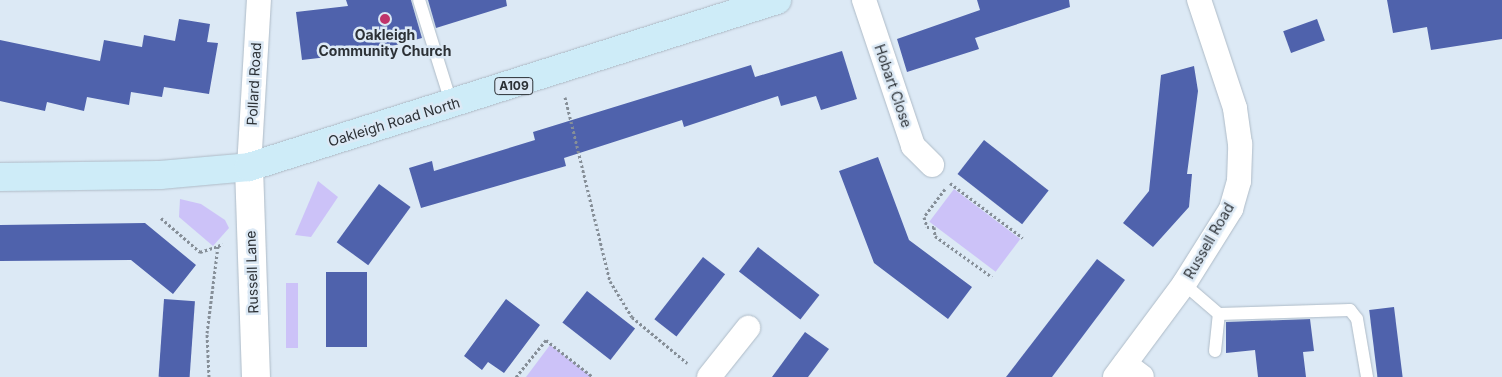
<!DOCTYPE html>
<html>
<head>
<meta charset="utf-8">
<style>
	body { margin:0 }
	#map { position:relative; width:1502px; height:377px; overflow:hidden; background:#dce9f5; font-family:Inter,sans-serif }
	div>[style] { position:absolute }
	.green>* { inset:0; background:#ccc2f8; transform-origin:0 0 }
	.building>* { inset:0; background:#4f62ac; transform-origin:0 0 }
	.path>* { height:3px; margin-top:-1.5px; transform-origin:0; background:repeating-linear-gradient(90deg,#868f98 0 2.5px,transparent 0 5px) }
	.roads { filter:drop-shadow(0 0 1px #aebbc7) drop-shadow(0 0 1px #aebbc7) }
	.lane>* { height:12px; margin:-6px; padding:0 6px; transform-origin:6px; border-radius:6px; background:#fff }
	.street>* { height:24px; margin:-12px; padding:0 12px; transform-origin:12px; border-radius:12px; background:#fff }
	.secondary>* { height:28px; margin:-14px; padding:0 14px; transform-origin:14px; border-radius:14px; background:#fff }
	.primary>* { height:28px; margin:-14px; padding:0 14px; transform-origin:14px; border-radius:14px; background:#ceecf8 }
	.dots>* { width:14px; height:14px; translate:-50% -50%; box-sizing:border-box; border:2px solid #dce9f5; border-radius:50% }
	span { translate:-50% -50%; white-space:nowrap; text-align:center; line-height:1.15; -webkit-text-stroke:5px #dce9f5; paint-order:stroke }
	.shield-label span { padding:1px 4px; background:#dce9f5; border:1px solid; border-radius:4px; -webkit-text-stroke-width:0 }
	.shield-label { font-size:12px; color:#2c3136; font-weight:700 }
	.poi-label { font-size:14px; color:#2c3136; font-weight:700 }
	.street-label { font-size:14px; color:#2c3136 }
</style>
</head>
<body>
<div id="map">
	<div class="green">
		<div style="clip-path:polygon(318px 181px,338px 197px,311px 237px,295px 235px)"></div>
		<div style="left:954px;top:189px;width:83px;height:41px;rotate:37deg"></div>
		<div style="clip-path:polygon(180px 199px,201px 204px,225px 220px,229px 228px,213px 246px,179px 217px)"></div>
		<div style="left:286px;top:283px;width:12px;height:65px"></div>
		<div style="clip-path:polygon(550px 345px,592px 377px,526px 377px)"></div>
	</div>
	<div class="building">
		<div style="clip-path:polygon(346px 0,411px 0,422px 38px,370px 52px,302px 60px,296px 12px,348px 6px)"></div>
		<div style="clip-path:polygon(428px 0,506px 0,507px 6px,436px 28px)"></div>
		<div style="clip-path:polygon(977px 0,1069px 0,1070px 7px,975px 38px,979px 49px,907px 72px,897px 39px,980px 10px)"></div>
		<div style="clip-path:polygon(1387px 0,1502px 0,1502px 39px,1431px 50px,1427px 27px,1393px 33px)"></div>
		<div style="clip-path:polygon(179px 19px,210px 24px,207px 42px,218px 43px,209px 94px,164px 87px,162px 97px,131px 92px,129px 105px,87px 97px,84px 111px,47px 102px,45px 111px,0 101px,0 40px,100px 61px,104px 40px,142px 47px,144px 35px,175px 41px)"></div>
		<div style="left:1317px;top:19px;width:23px;height:36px;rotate:70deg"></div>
		<div style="clip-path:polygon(842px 51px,857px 99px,821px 110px,816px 96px,781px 106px,778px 96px,684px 127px,682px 120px,564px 158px,566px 166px,421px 208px,409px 168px,432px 161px,434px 171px,535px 140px,533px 132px,751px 65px,755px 77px)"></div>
		<div style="clip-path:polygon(1194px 66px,1198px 91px,1187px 174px,1192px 174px,1189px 207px,1153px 247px,1123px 223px,1149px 191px,1161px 75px)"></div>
		<div style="left:984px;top:140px;width:82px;height:43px;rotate:38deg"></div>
		<div style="clip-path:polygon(878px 157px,909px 240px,972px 287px,948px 319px,874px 263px,839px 171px)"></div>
		<div style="left:379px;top:184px;width:39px;height:72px;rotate:36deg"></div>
		<div style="clip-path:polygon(145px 223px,196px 265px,173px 294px,131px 260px,0 261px,0 225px)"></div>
		<div style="left:758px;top:247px;width:78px;height:31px;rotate:38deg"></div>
		<div style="left:703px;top:257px;width:28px;height:79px;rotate:38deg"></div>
		<div style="clip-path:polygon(1097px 259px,1125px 280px,1052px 377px,1006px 377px)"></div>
		<div style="left:326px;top:272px;width:41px;height:75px"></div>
		<div style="left:587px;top:291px;width:61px;height:40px;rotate:38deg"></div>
		<div style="left:164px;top:299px;width:31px;height:78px;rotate:4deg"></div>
		<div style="clip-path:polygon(506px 299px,540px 325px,504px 373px,488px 362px,482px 370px,464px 356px)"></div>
		<div style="left:1394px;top:307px;width:71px;height:25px;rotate:83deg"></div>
		<div style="clip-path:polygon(1310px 319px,1314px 351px,1303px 352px,1306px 377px,1258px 377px,1255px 350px,1226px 353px,1226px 322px)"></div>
		<div style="clip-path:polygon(805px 332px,829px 349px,808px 377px,772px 377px)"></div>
	</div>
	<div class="path">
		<div style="left:565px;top:97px;width:189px;rotate:76.3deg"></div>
		<div style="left:610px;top:281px;width:42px;rotate:58.6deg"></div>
		<div style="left:632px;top:317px;width:72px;rotate:39.9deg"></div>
		<div style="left:950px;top:183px;width:91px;rotate:37deg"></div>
		<div style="left:945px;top:189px;width:35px;rotate:127deg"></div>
		<div style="left:924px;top:217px;width:10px;rotate:73deg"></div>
		<div style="left:927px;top:227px;width:7px"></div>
		<div style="left:934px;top:227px;width:9px;rotate:84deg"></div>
		<div style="left:935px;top:236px;width:70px;rotate:35.7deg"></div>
		<div style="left:161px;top:218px;width:52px;rotate:41.1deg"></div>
		<div style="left:200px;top:252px;width:19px;rotate:-18deg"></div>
		<div style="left:209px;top:377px;width:44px;rotate:-92.6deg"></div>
		<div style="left:207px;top:333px;width:88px;rotate:-82.8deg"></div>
		<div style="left:218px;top:246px;width:5px;rotate:-22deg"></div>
		<div style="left:516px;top:377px;width:48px;rotate:-51deg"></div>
		<div style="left:546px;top:340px;width:60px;rotate:38.2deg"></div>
	</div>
	<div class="roads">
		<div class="lane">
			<div style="left:419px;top:0;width:110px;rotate:72.6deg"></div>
			<div style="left:1184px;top:284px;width:46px;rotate:40.6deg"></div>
			<div style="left:1219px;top:314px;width:131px;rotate:-1.7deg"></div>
			<div style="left:1350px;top:310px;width:11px;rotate:52deg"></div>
			<div style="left:1357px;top:319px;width:59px;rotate:80.2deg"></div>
			<div style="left:1215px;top:351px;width:37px;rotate:-84deg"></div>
		</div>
		<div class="street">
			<div style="left:864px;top:0;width:154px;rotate:71.4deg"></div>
			<div style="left:913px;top:146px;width:27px;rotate:45deg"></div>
			<div style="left:249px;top:167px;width:167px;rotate:-86.6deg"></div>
			<div style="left:1125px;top:364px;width:21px;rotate:37deg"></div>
			<div style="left:709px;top:377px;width:63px;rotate:-51.5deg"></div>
			<div style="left:1115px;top:377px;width:116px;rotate:-53.4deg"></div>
			<div style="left:1184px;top:284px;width:89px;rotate:-57.9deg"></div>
			<div style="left:1231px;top:209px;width:29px;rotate:-74deg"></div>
			<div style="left:1239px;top:181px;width:37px;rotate:-88deg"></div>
			<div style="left:1240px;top:144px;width:36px;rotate:-98deg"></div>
			<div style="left:1235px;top:108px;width:114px;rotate:-108.4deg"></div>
		</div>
		<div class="secondary">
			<div style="left:249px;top:167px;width:210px;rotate:88.1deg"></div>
		</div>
		<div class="primary">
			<div style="left:0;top:177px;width:160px;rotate:-0.7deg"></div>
			<div style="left:160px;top:175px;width:89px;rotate:-5.1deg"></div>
			<div style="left:249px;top:167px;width:554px;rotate:-17.55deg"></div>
		</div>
	</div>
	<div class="dots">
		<div style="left:385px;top:19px;background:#c0346b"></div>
	</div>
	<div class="shield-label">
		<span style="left:514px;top:86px">A109</span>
	</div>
	<div class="poi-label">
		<span style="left:385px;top:43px">Oakleigh<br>Community Church</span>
	</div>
	<div class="street-label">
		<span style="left:254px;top:84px;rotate:-87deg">Pollard Road</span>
		<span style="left:893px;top:86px;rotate:71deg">Hobart Close</span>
		<span style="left:394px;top:122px;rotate:-17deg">Oakleigh Road North</span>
		<span style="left:1209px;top:241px;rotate:-60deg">Russell Road</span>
		<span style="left:252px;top:272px;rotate:-92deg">Russell Lane</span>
	</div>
</div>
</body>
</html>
